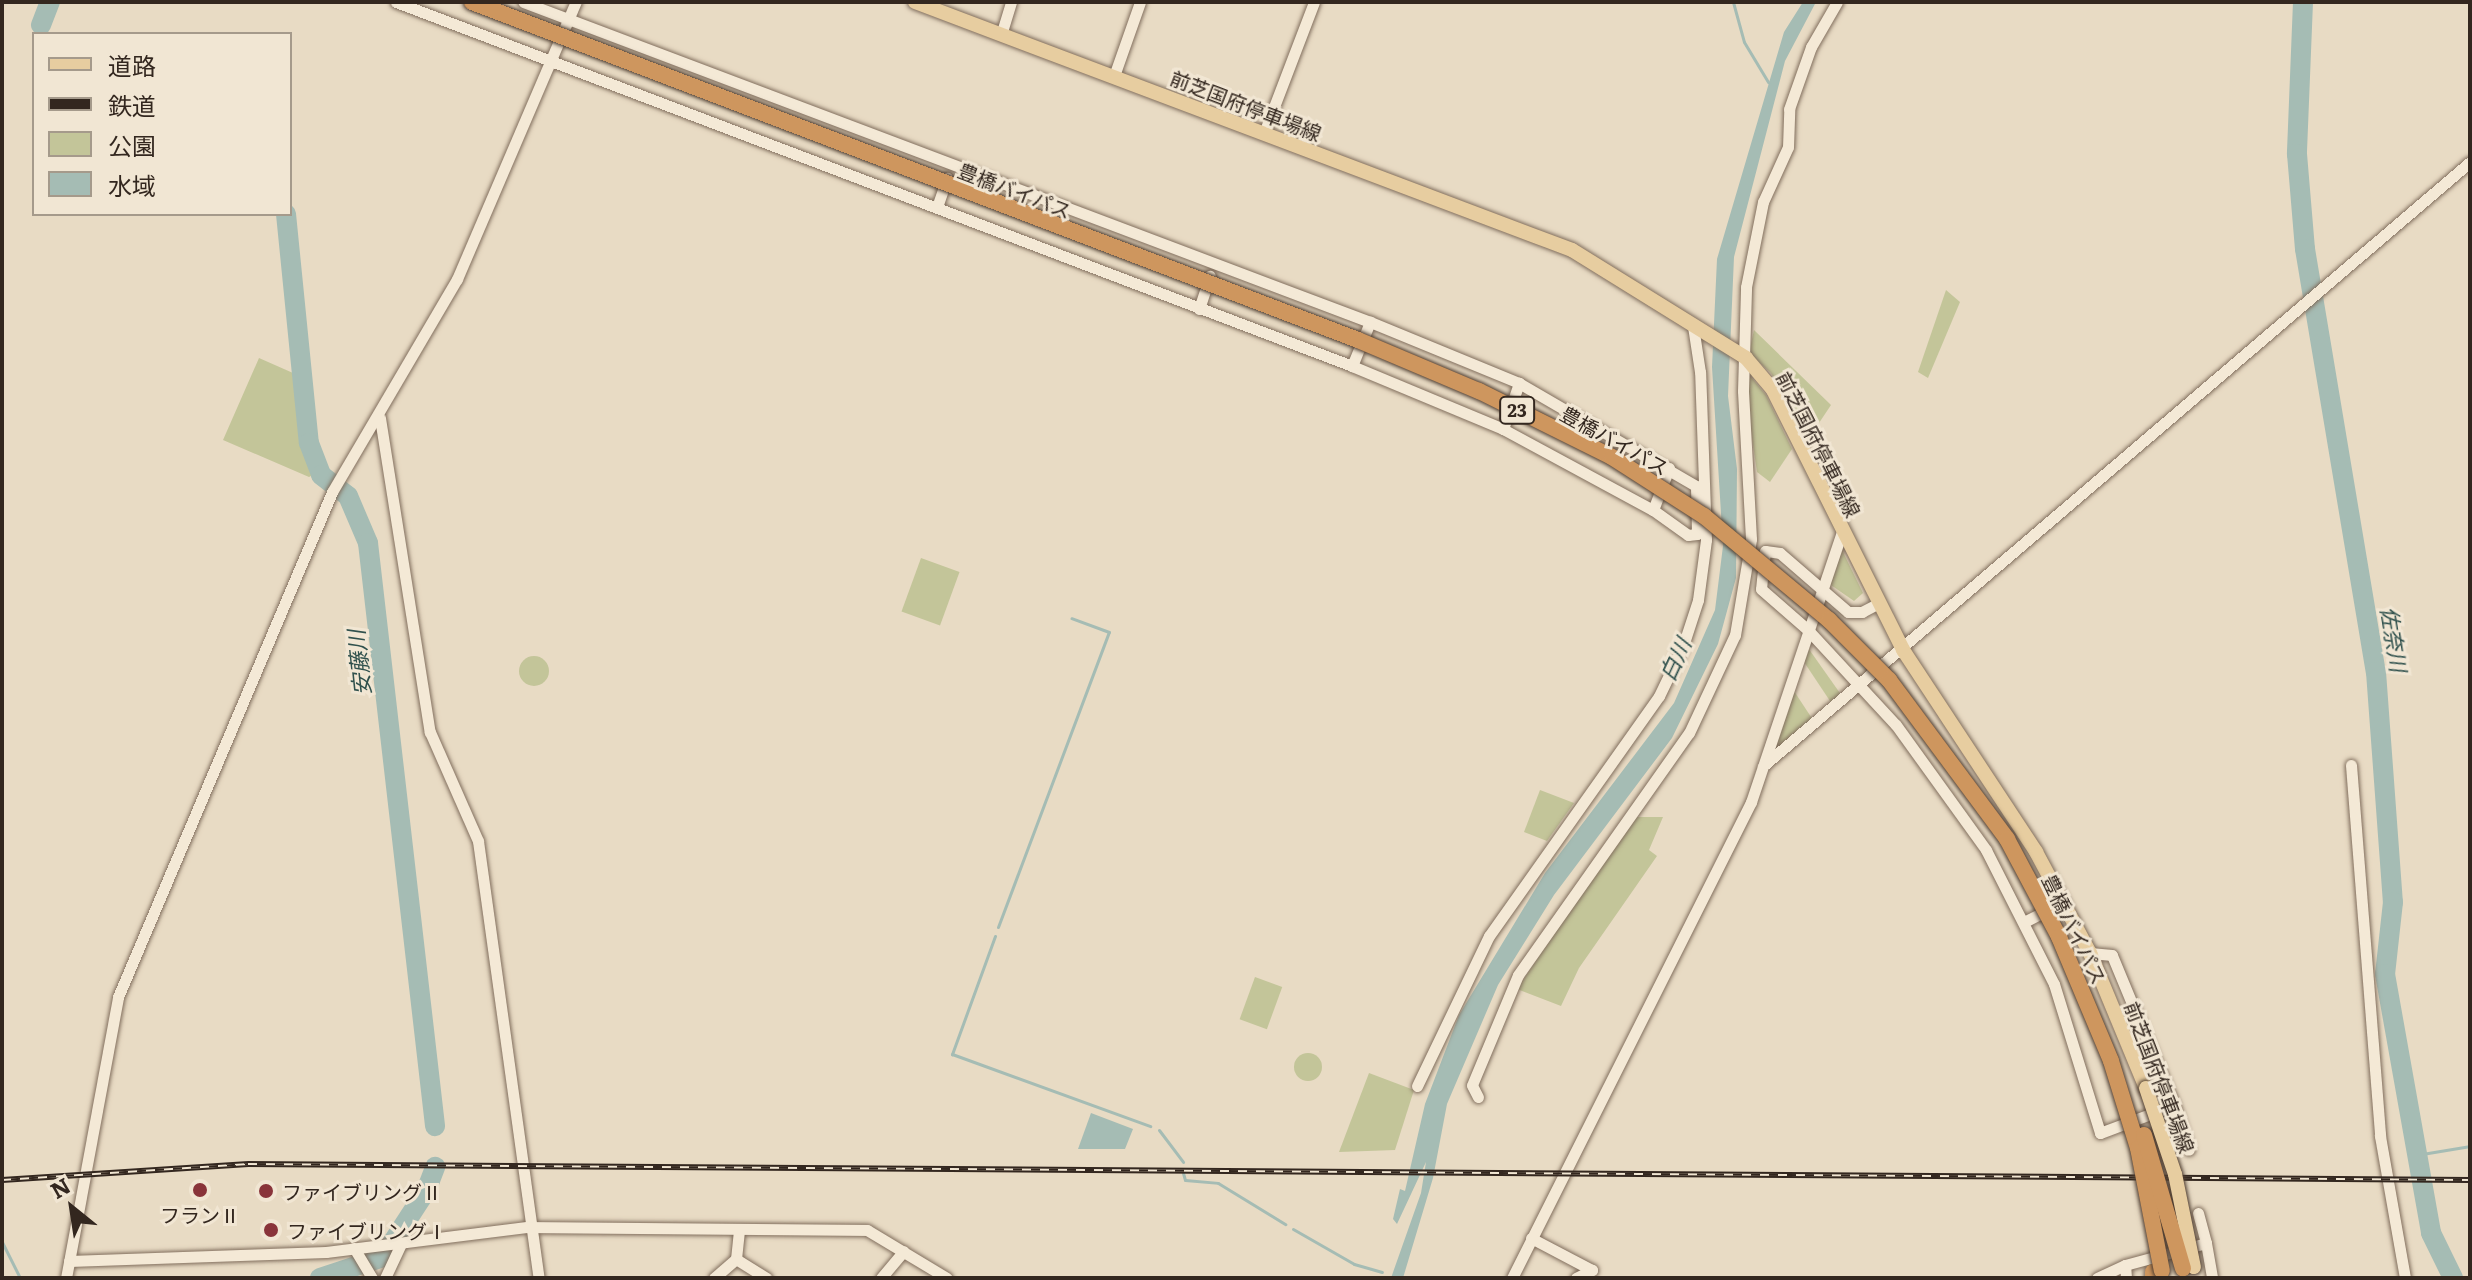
<!DOCTYPE html>
<html>
<head>
<meta charset="utf-8">
<style>
	body { margin:0 }
	#map { position:relative; width:2472px; height:1280px; overflow:hidden; background:#e8dbc4; font-family:Literata,"Noto Sans JP",serif }
	div>[style] { position:absolute }
	.green>* { inset:0; background:#c3c599; transform-origin:0 0 }
	.round { border-radius:50% }
	.water>* { inset:0; background:#a5bcb4 }
	.stream>* { height:3px; margin:-1.5px; padding:0 1.5px; transform-origin:1.5px; border-radius:1.5px; background:#a5bcb4 }
	.river>* { height:20px; margin:-10px; padding:0 10px; transform-origin:10px; border-radius:10px; background:#a5bcb4 }
	.roads { filter:drop-shadow(0 0 2px #816e5d) drop-shadow(0 0 2px #816e5d) }
	.minor>* { height:11px; margin:-5.5px; padding:0 5.5px; transform-origin:5.5px; border-radius:5.5px; background:#f4e9d6 }
	.major>* { height:14px; margin:-7px; padding:0 7px; transform-origin:7px; border-radius:7px; background:#e7cda0 }
	.highway>* { height:16px; margin:-8px; padding:0 8px; transform-origin:8px; border-radius:8px; background:#ce965e }
	.rail>* { height:6px; margin-top:-3px; transform-origin:0; background:repeating-linear-gradient(90deg,#f1e6d3 0 9px,#33271f 0 18px); box-sizing:border-box; border-block:2px solid #33271f }
	.bridges { filter:drop-shadow(0 0 2px #4f3d30) drop-shadow(0 0 2px #4f3d30) }
	.major-bridge>* { height:14px; margin:-7px; padding:0 7px; transform-origin:7px; border-radius:7px; background:#e7cda0 }
	.highway-bridge>* { height:16px; margin:-8px; padding:0 8px; transform-origin:8px; border-radius:8px; background:#ce965e }
	.dots>* { width:22px; height:22px; translate:-50% -50%; box-sizing:border-box; border:4px solid #f1e6d3; border-radius:50% }
	span { translate:-50% -50%; white-space:nowrap; text-align:center; line-height:1.15; -webkit-text-stroke:6px #f1e6d3; paint-order:stroke }
	.shield-label span { padding:2px 6px; background:#f1e6d3; border:2px solid; border-radius:6px; -webkit-text-stroke-width:0 }
	.shield-label { font-size:18px; color:#33271f; font-weight:700 }
	.street-label { font-size:20px; color:#33271f }
	.poi-label { font-size:20px; color:#33271f }
	.left { translate:0 -50%; text-align:left }
	.water-label { font-size:22px; color:#30514d; font-style:italic }
	.frame { position:absolute; inset:0; border:4px solid #33271f; pointer-events:none }
	.legend { position:absolute; left:32px; top:32px; width:260px; height:184px; box-sizing:border-box; background:#f1e6d3; border:2px solid #a59a8b; margin:0; padding:10px 14px; list-style:none; font-size:24px; color:#33271f }
	.legend li { display:flex; align-items:center; gap:16px; height:40px }
	.legend b { width:40px; border:2px solid #a59a8b }
	.north { position:absolute; left:32px; top:1168px; width:80px; height:80px; -webkit-text-stroke:6px #f1e6d3; paint-order:stroke; rotate:330deg; font-size:22px; font-weight:700; line-height:32px; text-align:center; color:#33271f }
	.north::after { content:''; display:block; margin:auto; width:28px; height:36px; background:#33271f; clip-path:polygon(50% 0,100% 100%,50% 72%,0 100%) }
</style>
</head>
<body>
<div id="map">
	<div class="green">
		<div style="clip-path:polygon(1946px 290px,1960px 302px,1928px 378px,1918px 372px)"></div>
		<div style="clip-path:polygon(1754px 330px,1831px 405px,1807px 441px,1771px 373px,1749px 353px)"></div>
		<div style="clip-path:polygon(259px 358px,293px 373px,299px 429px,313px 475px,309px 477px,223px 440px)"></div>
		<div style="clip-path:polygon(1747px 372px,1766px 395px,1792px 449px,1770px 482px,1757px 472px,1745px 390px)"></div>
		<div style="clip-path:polygon(1840px 546px,1863px 593px,1854px 601px,1828px 583px)"></div>
		<div style="left:921px;top:558px;width:41px;height:57px;rotate:20deg"></div>
		<div style="clip-path:polygon(1806px 645px,1842px 696px,1832px 704px,1802px 659px)"></div>
		<div class="round" style="left:519px;top:656px;width:30px;height:30px"></div>
		<div style="clip-path:polygon(1792px 688px,1813px 720px,1771px 756px)"></div>
		<div style="clip-path:polygon(1540px 790px,1574px 803px,1547px 841px,1524px 832px)"></div>
		<div style="clip-path:polygon(1633px 817px,1663px 817px,1649px 850px,1657px 856px,1579px 968px,1561px 1006px,1517px 989px)"></div>
		<div style="left:1255px;top:977px;width:29px;height:45px;rotate:20deg"></div>
		<div class="round" style="left:1294px;top:1053px;width:28px;height:28px"></div>
		<div style="clip-path:polygon(1369px 1073px,1414px 1090px,1395px 1150px,1339px 1152px)"></div>
	</div>
	<div class="water">
		<div style="clip-path:polygon(1803px 2px,1816px 2px,1785px 61px,1734px 257px,1728px 396px,1737px 469px,1736px 578px,1718px 644px,1672px 738px,1554px 895px,1498px 985px,1447px 1104px,1433px 1178px,1403px 1278px,1391px 1278px,1421px 1193px,1426px 1162px,1397px 1224px,1393px 1219px,1400px 1189px,1405px 1191px,1425px 1104px,1459px 1015px,1545px 873px,1674px 703px,1715px 610px,1723px 546px,1712px 367px,1717px 259px,1784px 32px)"></div>
		<div style="clip-path:polygon(1091px 1113px,1133px 1129px,1125px 1149px,1078px 1149px)"></div>
	</div>
	<div class="stream">
		<div style="left:1733px;top:2px;width:41px;rotate:74.6deg"></div>
		<div style="left:1744px;top:42px;width:47px;rotate:59deg"></div>
		<div style="left:998px;top:927px;width:315px;rotate:-69.4deg"></div>
		<div style="left:1109px;top:632px;width:40px;rotate:-159.8deg"></div>
		<div style="left:995px;top:936px;width:126px;rotate:110deg"></div>
		<div style="left:952px;top:1054px;width:211px;rotate:20deg"></div>
		<div style="left:1159px;top:1130px;width:40px;rotate:53deg"></div>
		<div style="left:2416px;top:1155px;width:55px;rotate:-9.5deg"></div>
		<div style="left:1183px;top:1173px;width:7px;rotate:74deg"></div>
		<div style="left:1185px;top:1180px;width:33px;rotate:5deg"></div>
		<div style="left:1218px;top:1183px;width:79px;rotate:31.5deg"></div>
		<div style="left:1293px;top:1229px;width:70px;rotate:29.8deg"></div>
		<div style="left:1354px;top:1264px;width:29px;rotate:16deg"></div>
		<div style="left:2px;top:1242px;width:40px;rotate:63.4deg"></div>
	</div>
	<div class="river">
		<div style="left:2303px;top:2px;width:152px;rotate:92.3deg"></div>
		<div style="left:2297px;top:154px;width:95px;rotate:85.2deg"></div>
		<div style="left:2305px;top:249px;width:429px;rotate:80.5deg"></div>
		<div style="left:2376px;top:672px;width:231px;rotate:85.8deg"></div>
		<div style="left:2393px;top:902px;width:72px;rotate:96.3deg"></div>
		<div style="left:2385px;top:974px;width:263px;rotate:79.9deg"></div>
		<div style="left:2431px;top:1233px;width:50px;rotate:63.9deg"></div>
		<div style="left:41px;top:25px;width:25px;rotate:-69deg"></div>
		<div style="left:286px;top:214px;width:230px;rotate:84.3deg"></div>
		<div style="left:309px;top:443px;width:34px;rotate:69deg"></div>
		<div style="left:321px;top:475px;width:34px;rotate:38deg"></div>
		<div style="left:348px;top:496px;width:51px;rotate:66.9deg"></div>
		<div style="left:368px;top:543px;width:587px;rotate:83.44deg"></div>
		<div style="left:320px;top:1278px;width:66px;rotate:-18.4deg"></div>
		<div style="left:383px;top:1257px;width:79px;rotate:-56.9deg"></div>
		<div style="left:426px;top:1191px;width:26px;rotate:-69deg"></div>
	</div>
	<div class="roads">
		<div class="minor">
			<div style="left:396px;top:2px;width:1023px;rotate:20.84deg"></div>
			<div style="left:1352px;top:366px;width:164px;rotate:22.6deg"></div>
			<div style="left:1503px;top:429px;width:170px;rotate:28.4deg"></div>
			<div style="left:1653px;top:510px;width:43px;rotate:35.5deg"></div>
			<div style="left:1688px;top:535px;width:9px;rotate:-6deg"></div>
			<div style="left:1697px;top:534px;width:48px;rotate:-91.2deg"></div>
			<div style="left:1696px;top:486px;width:205px;rotate:-149.8deg"></div>
			<div style="left:1519px;top:383px;width:161px;rotate:-157.7deg"></div>
			<div style="left:1370px;top:322px;width:905px;rotate:-159.3deg"></div>
			<div style="left:1001px;top:35px;width:34px;rotate:-73deg"></div>
			<div style="left:1114px;top:76px;width:78px;rotate:-70.6deg"></div>
			<div style="left:1264px;top:133px;width:140px;rotate:-69.1deg"></div>
			<div style="left:937px;top:207px;width:31px;rotate:-71deg"></div>
			<div style="left:1199px;top:309px;width:35px;rotate:-72deg"></div>
			<div style="left:1352px;top:366px;width:48px;rotate:-67.8deg"></div>
			<div style="left:380px;top:418px;width:318px;rotate:81deg"></div>
			<div style="left:430px;top:732px;width:119px;rotate:66.2deg"></div>
			<div style="left:478px;top:841px;width:441px;rotate:82.1deg"></div>
			<div style="left:1503px;top:429px;width:49px;rotate:-70.8deg"></div>
			<div style="left:1653px;top:510px;width:45px;rotate:-69.1deg"></div>
			<div style="left:1877px;top:604px;width:17px;rotate:152deg"></div>
			<div style="left:1862px;top:612px;width:14px;rotate:180deg"></div>
			<div style="left:1848px;top:612px;width:90px;rotate:-139.1deg"></div>
			<div style="left:1780px;top:553px;width:15px;rotate:-172deg"></div>
			<div style="left:1765px;top:551px;width:38px;rotate:96deg"></div>
			<div style="left:1761px;top:589px;width:62px;rotate:41.1deg"></div>
			<div style="left:1808px;top:630px;width:129px;rotate:47.2deg"></div>
			<div style="left:1896px;top:725px;width:154px;rotate:54.2deg"></div>
			<div style="left:1986px;top:850px;width:150px;rotate:63.1deg"></div>
			<div style="left:2054px;top:984px;width:156px;rotate:72.8deg"></div>
			<div style="left:2100px;top:1133px;width:79px;rotate:-20.7deg"></div>
			<div style="left:2174px;top:1105px;width:162px;rotate:-112.5deg"></div>
			<div style="left:2112px;top:955px;width:22px;rotate:-175deg"></div>
			<div style="left:2351px;top:765px;width:372px;rotate:85.5deg"></div>
			<div style="left:2380px;top:1136px;width:144px;rotate:80deg"></div>
			<div style="left:1763px;top:766px;width:930px;rotate:-40.51deg"></div>
			<div style="left:2026px;top:921px;width:42px;rotate:-27.2deg"></div>
			<div style="left:1417px;top:1086px;width:166px;rotate:-64.4deg"></div>
			<div style="left:1489px;top:936px;width:294px;rotate:-54.7deg"></div>
			<div style="left:1659px;top:696px;width:55px;rotate:-64.4deg"></div>
			<div style="left:1683px;top:646px;width:48px;rotate:-71.9deg"></div>
			<div style="left:1698px;top:600px;width:61px;rotate:-82.4deg"></div>
			<div style="left:1706px;top:540px;width:168px;rotate:-92deg"></div>
			<div style="left:1700px;top:372px;width:47px;rotate:-98.7deg"></div>
			<div style="left:1478px;top:1097px;width:13px;rotate:-117deg"></div>
			<div style="left:1472px;top:1085px;width:119px;rotate:-67.3deg"></div>
			<div style="left:1518px;top:975px;width:296px;rotate:-54.8deg"></div>
			<div style="left:1689px;top:733px;width:108px;rotate:-64.9deg"></div>
			<div style="left:1735px;top:635px;width:97px;rotate:-80.5deg"></div>
			<div style="left:1751px;top:539px;width:148px;rotate:-93.1deg"></div>
			<div style="left:1743px;top:391px;width:104px;rotate:-88.3deg"></div>
			<div style="left:1746px;top:287px;width:87px;rotate:-78.7deg"></div>
			<div style="left:1763px;top:202px;width:60px;rotate:-65.6deg"></div>
			<div style="left:1788px;top:147px;width:38px;rotate:-88deg"></div>
			<div style="left:1789px;top:109px;width:66px;rotate:-70.5deg"></div>
			<div style="left:1811px;top:47px;width:52px;rotate:-60deg"></div>
			<div style="left:2174px;top:1105px;width:47px;rotate:71.6deg"></div>
			<div style="left:2198px;top:1213px;width:31px;rotate:75deg"></div>
			<div style="left:1531px;top:1238px;width:69px;rotate:27.7deg"></div>
			<div style="left:354px;top:1248px;width:35px;rotate:59deg"></div>
			<div style="left:736px;top:1259px;width:36px;rotate:32deg"></div>
			<div style="left:69px;top:1261px;width:257px;rotate:-2deg"></div>
			<div style="left:326px;top:1252px;width:204px;rotate:-7.1deg"></div>
			<div style="left:528px;top:1227px;width:339px;rotate:0.5deg"></div>
			<div style="left:867px;top:1230px;width:93px;rotate:31deg"></div>
			<div style="left:66px;top:1278px;width:286px;rotate:-79.5deg"></div>
			<div style="left:118px;top:997px;width:548px;rotate:-67.03deg"></div>
			<div style="left:332px;top:492px;width:247px;rotate:-59.6deg"></div>
			<div style="left:457px;top:279px;width:301px;rotate:-66.8deg"></div>
			<div style="left:385px;top:1278px;width:38px;rotate:-65deg"></div>
			<div style="left:714px;top:1278px;width:29px;rotate:-41deg"></div>
			<div style="left:736px;top:1259px;width:30px;rotate:-84deg"></div>
			<div style="left:881px;top:1278px;width:35px;rotate:-50deg"></div>
			<div style="left:1512px;top:1278px;width:533px;rotate:-63.34deg"></div>
			<div style="left:1751px;top:802px;width:285px;rotate:-71.4deg"></div>
			<div style="left:1576px;top:1278px;width:18px;rotate:-27deg"></div>
			<div style="left:2097px;top:1278px;width:31px;rotate:-25deg"></div>
			<div style="left:2126px;top:1278px;width:13px;rotate:-94deg"></div>
			<div style="left:2125px;top:1265px;width:84px;rotate:-15.2deg"></div>
			<div style="left:2206px;top:1243px;width:36px;rotate:80deg"></div>
		</div>
		<div class="major">
			<div style="left:915px;top:2px;width:702px;rotate:20.68deg"></div>
			<div style="left:1572px;top:250px;width:205px;rotate:31.8deg"></div>
			<div style="left:1746px;top:358px;width:42px;rotate:49.8deg"></div>
			<div style="left:1773px;top:390px;width:291px;rotate:63.4deg"></div>
			<div style="left:1903px;top:650px;width:242px;rotate:56.6deg"></div>
			<div style="left:2036px;top:852px;width:115px;rotate:61.9deg"></div>
			<div style="left:2090px;top:953px;width:146px;rotate:67.5deg"></div>
		</div>
		<div class="highway">
			<div style="left:2153px;top:1278px;width:6px;rotate:-90deg"></div>
		</div>
	</div>
	<div class="rail">
		<div style="left:2px;top:1180px;width:247px;rotate:-3.7deg"></div>
		<div style="left:248px;top:1164px;width:2222px;rotate:0.41deg"></div>
	</div>
	<div class="bridges">
		<div class="major-bridge">
			<div style="left:2146px;top:1088px;width:91px;rotate:71.4deg"></div>
			<div style="left:2175px;top:1174px;width:95px;rotate:78.5deg"></div>
		</div>
		<div class="highway-bridge">
			<div style="left:472px;top:2px;width:948px;rotate:20.88deg"></div>
			<div style="left:1358px;top:340px;width:131px;rotate:22.9deg"></div>
			<div style="left:1479px;top:391px;width:148px;rotate:26.4deg"></div>
			<div style="left:1612px;top:457px;width:109px;rotate:32.7deg"></div>
			<div style="left:1704px;top:516px;width:163px;rotate:39.8deg"></div>
			<div style="left:1829px;top:620px;width:85px;rotate:45deg"></div>
			<div style="left:1889px;top:680px;width:198px;rotate:53.4deg"></div>
			<div style="left:2007px;top:839px;width:111px;rotate:62deg"></div>
			<div style="left:2059px;top:937px;width:134px;rotate:67.2deg"></div>
			<div style="left:2111px;top:1061px;width:91px;rotate:72.8deg"></div>
			<div style="left:2138px;top:1148px;width:125px;rotate:79deg"></div>
			<div style="left:2144px;top:1135px;width:139px;rotate:73.7deg"></div>
		</div>
	</div>
	<div class="dots">
		<div style="left:200px;top:1190px;background:#89343a"></div>
		<div style="left:266px;top:1191px;background:#89343a"></div>
		<div style="left:271px;top:1230px;background:#89343a"></div>
	</div>
	<div class="shield-label">
		<span style="left:1517px;top:410px">23</span>
	</div>
	<div class="street-label">
		<span style="left:1246px;top:105px;rotate:21deg">前芝国府停車場線</span>
		<span style="left:1015px;top:190px;rotate:21deg">豊橋バイパス</span>
		<span style="left:1615px;top:440px;rotate:29deg">豊橋バイパス</span>
		<span style="left:1819px;top:444px;rotate:63deg">前芝国府停車場線</span>
		<span style="left:2075px;top:929px;rotate:64deg">豊橋バイパス</span>
		<span style="left:2160px;top:1077px;rotate:69deg">前芝国府停車場線</span>
	</div>
	<div class="poi-label">
		<span class="left" style="left:282px;top:1191px">ファイブリングⅡ</span>
		<span style="left:200px;top:1214px">フランⅡ</span>
		<span class="left" style="left:287px;top:1230px">ファイブリングⅠ</span>
	</div>
	<div class="water-label">
		<span style="left:2395px;top:639px;rotate:81deg">佐奈川</span>
		<span style="left:1674px;top:659px;rotate:-65deg">白川</span>
		<span style="left:358px;top:663px;rotate:-96deg">安藤川</span>
	</div>
	<div class="frame"></div>
	<ul class="legend">
	<li><b style="height:10px;background:#e7cda0"></b>道路</li>
	<li><b style="height:10px;background:#33271f"></b>鉄道</li>
	<li><b style="height:22px;background:#c3c599"></b>公園</li>
	<li><b style="height:22px;background:#a5bcb4"></b>水域</li>
	</ul>
	<div class="north">N</div>
</div>
</body>
</html>
